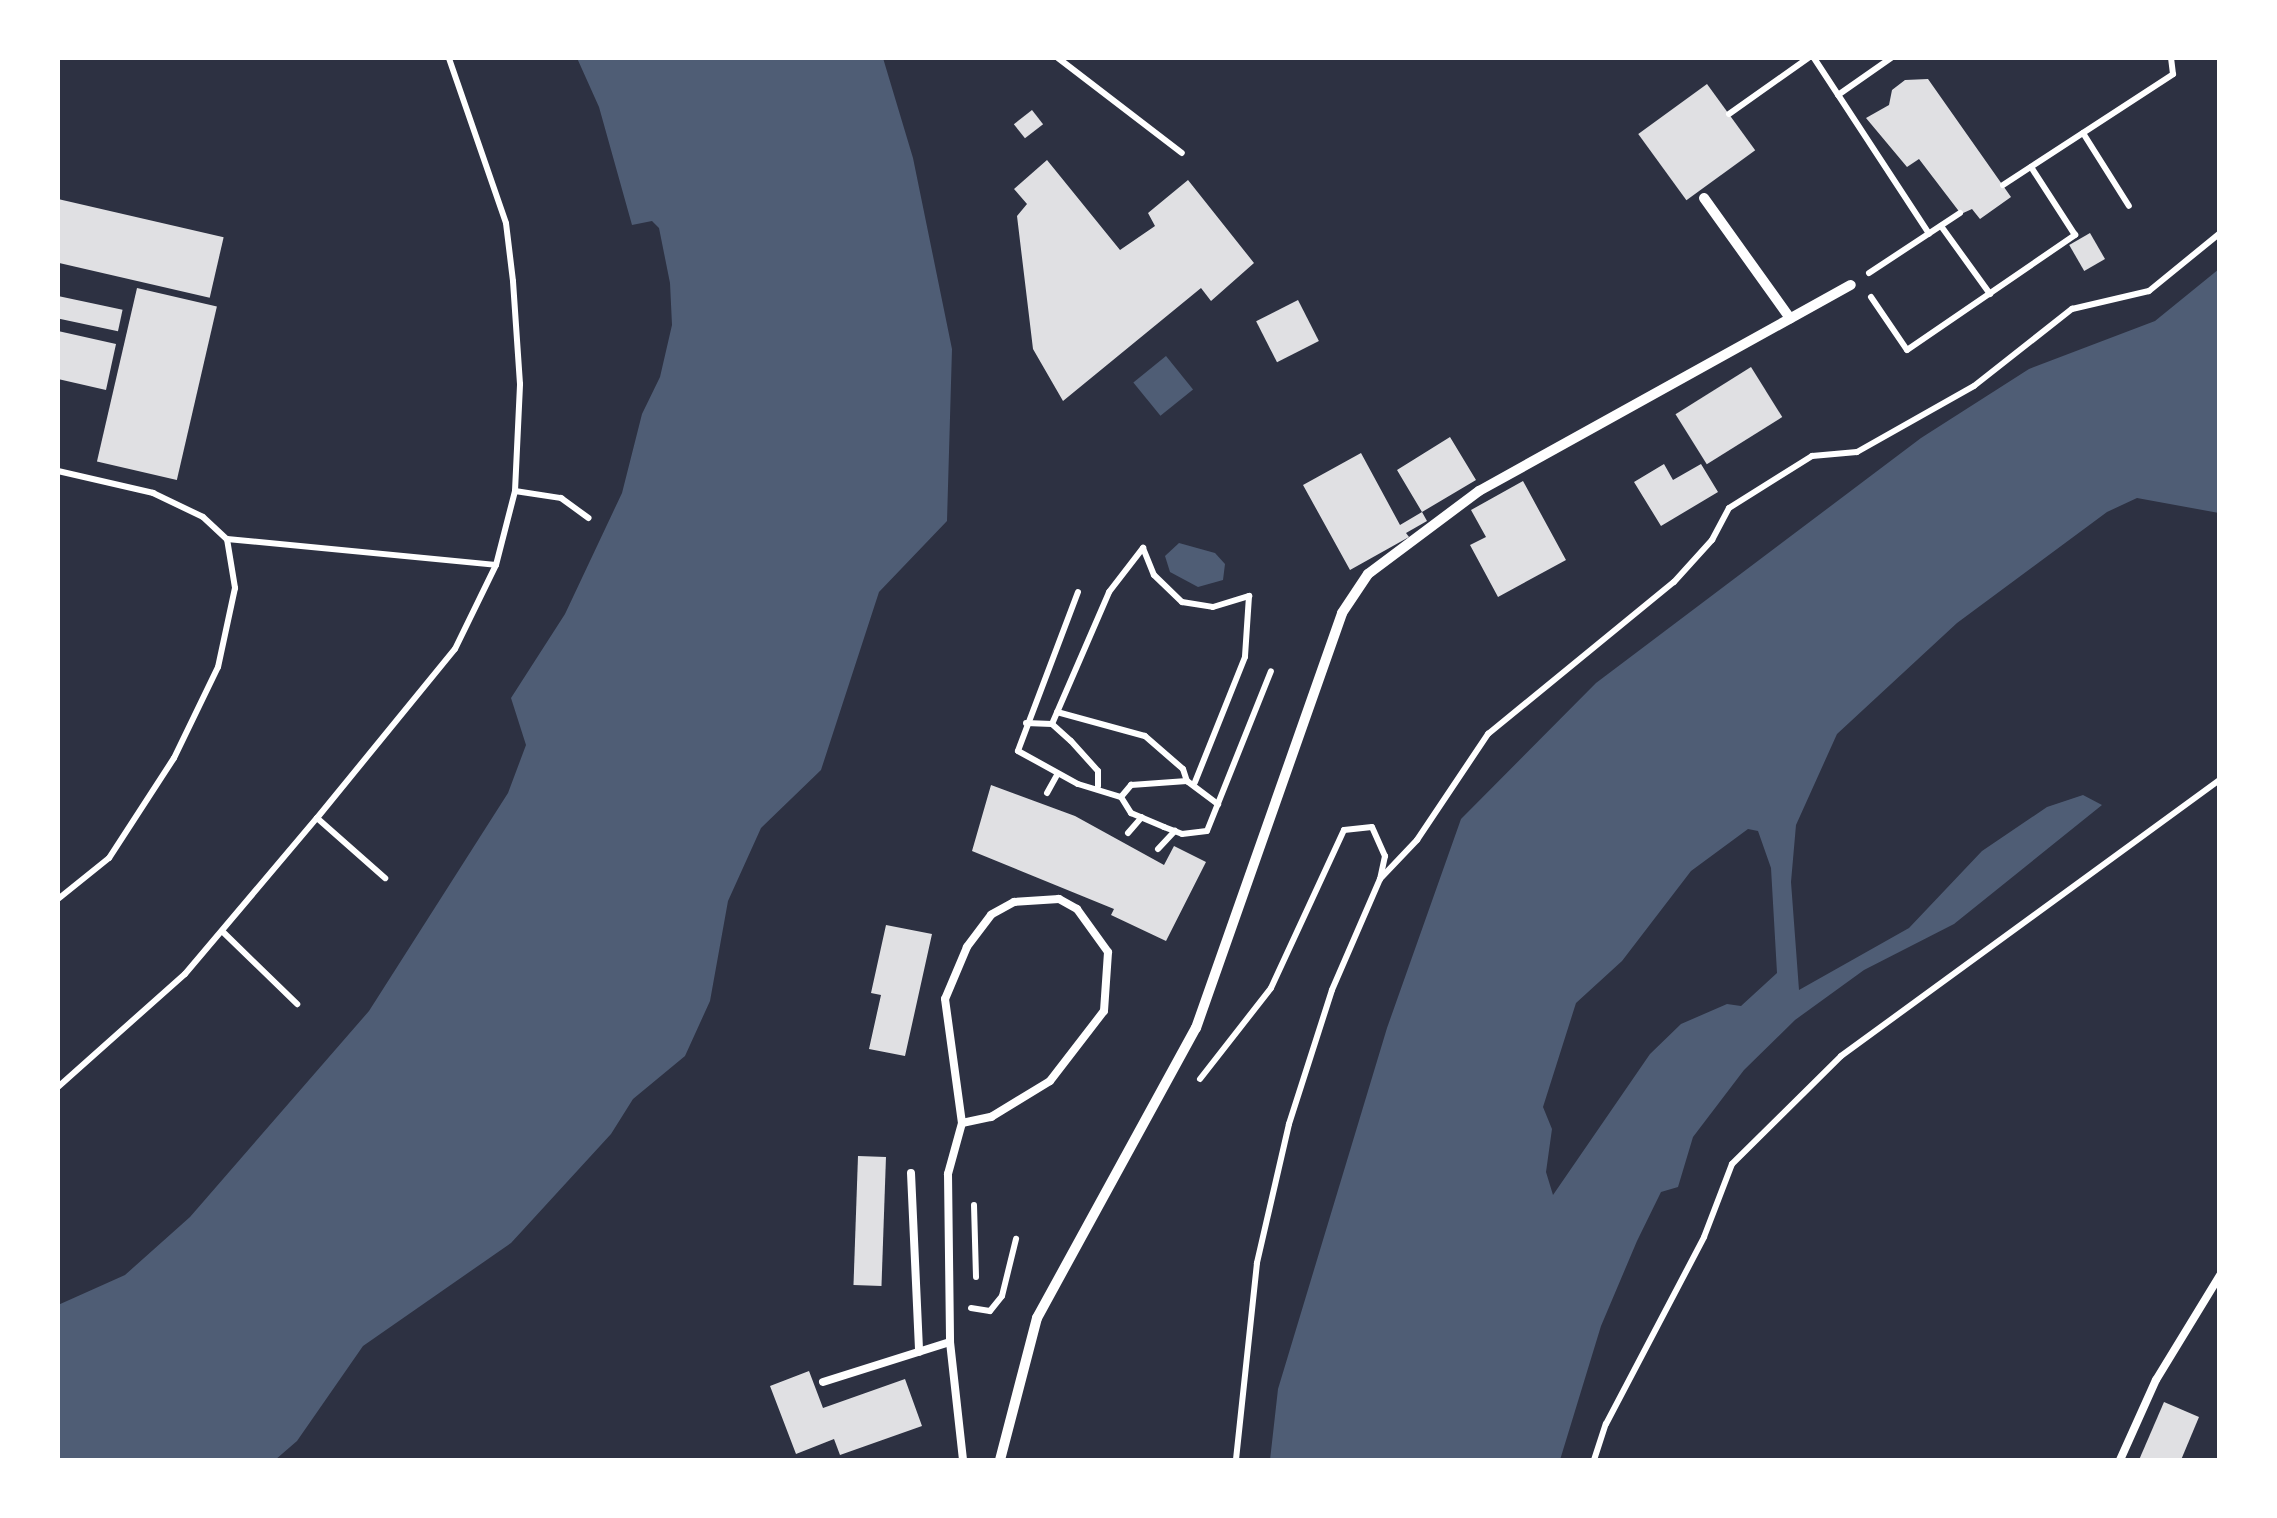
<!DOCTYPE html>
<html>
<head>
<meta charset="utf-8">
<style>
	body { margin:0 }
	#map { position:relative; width:2277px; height:1518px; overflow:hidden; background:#2d3142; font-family:Jost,sans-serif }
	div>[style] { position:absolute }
	.water>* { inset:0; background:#4f5d75; transform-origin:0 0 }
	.building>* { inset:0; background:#e0e0e3; transform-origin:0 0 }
	.path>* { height:6px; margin:-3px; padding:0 3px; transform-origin:3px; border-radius:3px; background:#fff }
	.service>* { height:8px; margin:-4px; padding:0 4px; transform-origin:4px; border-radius:4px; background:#fff }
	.minor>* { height:10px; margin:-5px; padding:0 5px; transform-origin:5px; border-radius:5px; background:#fff }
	span { translate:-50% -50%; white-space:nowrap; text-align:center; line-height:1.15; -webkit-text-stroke:10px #fff; paint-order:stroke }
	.frame { position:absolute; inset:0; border:60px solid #fff; pointer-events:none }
</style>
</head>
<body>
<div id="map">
	<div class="water">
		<div style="clip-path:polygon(577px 58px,883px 58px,913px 158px,952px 349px,947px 521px,879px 592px,821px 770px,761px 828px,728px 901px,710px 1001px,685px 1056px,633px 1099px,611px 1134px,511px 1243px,363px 1346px,297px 1441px,275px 1460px,58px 1460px,58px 1305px,125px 1275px,190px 1217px,369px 1011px,508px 793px,526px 745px,511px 698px,565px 614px,622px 493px,642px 414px,660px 377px,672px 325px,670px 283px,659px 228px,652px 221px,632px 225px,599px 107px)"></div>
		<div style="clip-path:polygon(evenodd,2219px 269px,2219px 513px,2137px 498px,2107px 512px,1957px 623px,1837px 734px,1796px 825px,1791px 882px,1799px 990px,1909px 928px,1982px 851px,2047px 807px,2083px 795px,2102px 805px,1954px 924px,1864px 970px,1795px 1020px,1744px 1070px,1693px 1137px,1678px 1187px,1661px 1192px,1637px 1241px,1601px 1326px,1560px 1460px,1270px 1460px,1278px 1389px,1387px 1028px,1461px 819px,1596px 683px,1921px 438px,2029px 369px,2155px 321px,2219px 269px,1748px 829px,1758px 831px,1771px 868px,1777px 973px,1741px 1006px,1727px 1004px,1681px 1024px,1650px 1054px,1553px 1195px,1546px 1172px,1552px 1129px,1543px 1107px,1576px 1003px,1622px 961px,1691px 871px,1748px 829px)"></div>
		<div style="left:1166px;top:356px;width:43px;height:42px;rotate:51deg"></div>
		<div style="clip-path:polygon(1179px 543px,1215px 553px,1225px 564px,1223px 580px,1198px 587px,1170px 572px,1165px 556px)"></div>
	</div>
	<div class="building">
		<div style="clip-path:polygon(1928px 79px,2011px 197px,1980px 219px,1972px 209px,1961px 214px,1919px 159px,1907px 167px,1866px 118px,1889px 105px,1892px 90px,1905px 80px)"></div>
		<div style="left:1707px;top:84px;width:82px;height:85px;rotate:54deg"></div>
		<div style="left:1032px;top:110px;width:18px;height:23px;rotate:52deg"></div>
		<div style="clip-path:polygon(1047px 160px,1120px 250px,1155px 226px,1148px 213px,1188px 180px,1254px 263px,1211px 301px,1201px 288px,1063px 401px,1033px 349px,1017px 216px,1027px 204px,1014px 189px)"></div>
		<div style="left:58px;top:199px;width:170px;height:62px;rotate:13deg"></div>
		<div style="left:2090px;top:233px;width:30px;height:24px;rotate:60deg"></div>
		<div style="left:137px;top:288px;width:82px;height:178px;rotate:13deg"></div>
		<div style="left:58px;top:296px;width:66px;height:22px;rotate:12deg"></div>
		<div style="left:1298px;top:300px;width:46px;height:47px;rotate:63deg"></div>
		<div style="clip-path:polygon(58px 331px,116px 344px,106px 390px,58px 379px)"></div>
		<div style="left:1751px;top:367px;width:59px;height:89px;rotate:58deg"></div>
		<div style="clip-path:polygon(1450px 437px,1476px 480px,1422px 512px,1427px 521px,1406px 533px,1409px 537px,1350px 570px,1303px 485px,1361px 453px,1400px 525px,1422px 512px,1397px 470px)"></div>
		<div style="clip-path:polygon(1664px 464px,1673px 480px,1701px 464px,1718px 492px,1661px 526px,1634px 482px)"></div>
		<div style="clip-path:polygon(1523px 481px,1566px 560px,1498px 597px,1470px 545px,1486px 537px,1471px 510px)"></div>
		<div style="clip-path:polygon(991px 785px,1075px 816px,1164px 865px,1174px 846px,1206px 862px,1166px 941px,1111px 915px,1114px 909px,972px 851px)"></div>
		<div style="clip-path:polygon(886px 925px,932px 934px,905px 1056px,869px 1049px,881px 995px,871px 993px)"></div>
		<div style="left:858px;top:1156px;width:28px;height:129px;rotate:2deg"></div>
		<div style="clip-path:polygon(809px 1371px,823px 1408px,905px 1379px,922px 1426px,840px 1455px,834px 1439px,796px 1454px,770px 1386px)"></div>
		<div style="clip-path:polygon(2164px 1402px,2199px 1417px,2181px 1460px,2139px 1460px)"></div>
	</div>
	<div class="path">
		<div style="left:1058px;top:58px;width:156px;rotate:37.5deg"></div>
		<div style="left:1814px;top:58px;width:210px;rotate:56.8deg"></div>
		<div style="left:1838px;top:95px;width:65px;rotate:-34.9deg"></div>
		<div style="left:1729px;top:114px;width:97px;rotate:-35.3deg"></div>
		<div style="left:2083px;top:133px;width:86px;rotate:57.8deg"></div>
		<div style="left:2003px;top:185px;width:203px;rotate:-33.1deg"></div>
		<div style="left:2173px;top:74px;width:16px;rotate:-97deg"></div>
		<div style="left:1941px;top:226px;width:84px;rotate:54.2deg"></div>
		<div style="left:1869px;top:273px;width:109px;rotate:-33.4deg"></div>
		<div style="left:1871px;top:297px;width:64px;rotate:55.8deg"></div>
		<div style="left:1907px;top:350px;width:204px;rotate:-34.4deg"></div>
		<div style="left:2075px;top:235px;width:81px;rotate:-122.9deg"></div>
		<div style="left:58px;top:471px;width:98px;rotate:13deg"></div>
		<div style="left:153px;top:493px;width:55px;rotate:25.6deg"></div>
		<div style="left:203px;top:517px;width:33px;rotate:43deg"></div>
		<div style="left:227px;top:539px;width:50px;rotate:80.7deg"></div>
		<div style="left:235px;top:588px;width:81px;rotate:102.1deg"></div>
		<div style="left:218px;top:667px;width:101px;rotate:115.8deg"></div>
		<div style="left:174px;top:758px;width:119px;rotate:123deg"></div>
		<div style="left:109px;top:858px;width:65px;rotate:141.2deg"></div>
		<div style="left:515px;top:491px;width:47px;rotate:8.7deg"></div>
		<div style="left:561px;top:498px;width:34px;rotate:36deg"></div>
		<div style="left:227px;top:539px;width:270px;rotate:5.5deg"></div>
		<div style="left:1078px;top:592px;width:170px;rotate:110.7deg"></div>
		<div style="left:1018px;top:751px;width:68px;rotate:28.8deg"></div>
		<div style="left:1078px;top:784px;width:45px;rotate:16.8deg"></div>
		<div style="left:1121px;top:797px;width:19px;rotate:58deg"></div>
		<div style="left:1131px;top:813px;width:36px;rotate:23deg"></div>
		<div style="left:1164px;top:827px;width:19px;rotate:21deg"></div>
		<div style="left:1182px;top:834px;width:25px;rotate:-7deg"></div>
		<div style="left:1207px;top:831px;width:172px;rotate:-68.2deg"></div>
		<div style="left:1057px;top:712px;width:91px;rotate:15.3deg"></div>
		<div style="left:1145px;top:736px;width:50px;rotate:41deg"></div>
		<div style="left:1183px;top:769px;width:13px;rotate:72deg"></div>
		<div style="left:1026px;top:723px;width:26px;rotate:2deg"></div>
		<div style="left:1052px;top:724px;width:25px;rotate:42deg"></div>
		<div style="left:1071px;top:741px;width:40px;rotate:48deg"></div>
		<div style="left:1098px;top:771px;width:15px;rotate:90deg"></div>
		<div style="left:1052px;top:724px;width:144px;rotate:-66.6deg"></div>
		<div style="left:1109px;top:592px;width:56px;rotate:-52.3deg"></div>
		<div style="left:1143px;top:548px;width:29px;rotate:68deg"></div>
		<div style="left:1154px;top:575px;width:39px;rotate:44deg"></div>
		<div style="left:1182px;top:602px;width:31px;rotate:9deg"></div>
		<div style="left:1213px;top:607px;width:38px;rotate:-17deg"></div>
		<div style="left:1249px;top:596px;width:61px;rotate:93.8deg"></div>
		<div style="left:1245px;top:657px;width:135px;rotate:111.8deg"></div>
		<div style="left:1047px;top:793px;width:21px;rotate:-61deg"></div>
		<div style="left:1121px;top:797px;width:16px;rotate:-50deg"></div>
		<div style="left:1131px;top:785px;width:56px;rotate:-4.1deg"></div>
		<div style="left:1187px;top:781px;width:39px;rotate:37deg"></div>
		<div style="left:317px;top:818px;width:91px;rotate:41.4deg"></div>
		<div style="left:1128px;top:833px;width:21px;rotate:-49deg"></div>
		<div style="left:1158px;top:849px;width:25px;rotate:-47deg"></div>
		<div style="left:1380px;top:879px;width:54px;rotate:-46.5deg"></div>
		<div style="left:1417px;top:840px;width:128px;rotate:-56.2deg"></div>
		<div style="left:1488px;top:734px;width:240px;rotate:-39.3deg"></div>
		<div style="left:1674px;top:582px;width:57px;rotate:-47.9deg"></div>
		<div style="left:1712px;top:540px;width:36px;rotate:-62deg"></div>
		<div style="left:1729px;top:508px;width:98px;rotate:-32.1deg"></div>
		<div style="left:1812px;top:456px;width:45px;rotate:-5.1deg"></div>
		<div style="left:1857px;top:452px;width:134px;rotate:-29.4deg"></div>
		<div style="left:1974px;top:386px;width:125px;rotate:-38.2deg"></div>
		<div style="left:2072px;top:309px;width:79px;rotate:-13.2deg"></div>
		<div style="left:2149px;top:291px;width:92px;rotate:-39.2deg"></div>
		<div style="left:222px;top:931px;width:105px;rotate:44.2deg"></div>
		<div style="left:1200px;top:1079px;width:115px;rotate:-52deg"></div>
		<div style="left:1271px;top:988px;width:174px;rotate:-65.2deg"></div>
		<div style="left:1344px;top:830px;width:28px;rotate:-6deg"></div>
		<div style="left:1372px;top:827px;width:32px;rotate:66deg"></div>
		<div style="left:1385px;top:856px;width:24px;rotate:102deg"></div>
		<div style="left:1380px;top:879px;width:121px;rotate:113.4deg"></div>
		<div style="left:1332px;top:990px;width:141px;rotate:107.8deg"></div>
		<div style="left:1289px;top:1124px;width:143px;rotate:103deg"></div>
		<div style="left:1257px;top:1263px;width:198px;rotate:96.1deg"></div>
		<div style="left:58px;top:1087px;width:170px;rotate:-41.7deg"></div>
		<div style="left:185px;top:974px;width:204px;rotate:-49.8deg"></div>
		<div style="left:317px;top:818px;width:218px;rotate:-50.8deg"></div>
		<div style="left:455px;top:649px;width:93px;rotate:-64deg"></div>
		<div style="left:496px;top:565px;width:76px;rotate:-75.6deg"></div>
		<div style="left:515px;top:491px;width:107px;rotate:-87.3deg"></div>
		<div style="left:520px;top:384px;width:103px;rotate:-93.9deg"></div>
		<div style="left:513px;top:281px;width:58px;rotate:-96.9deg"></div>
		<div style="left:506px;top:223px;width:175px;rotate:-109.1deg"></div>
		<div style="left:974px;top:1205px;width:72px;rotate:88.4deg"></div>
		<div style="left:971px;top:1308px;width:19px;rotate:9deg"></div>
		<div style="left:990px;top:1311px;width:19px;rotate:-51deg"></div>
		<div style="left:1002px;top:1296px;width:59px;rotate:-76.2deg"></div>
		<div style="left:1594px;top:1460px;width:38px;rotate:-72deg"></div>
		<div style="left:1606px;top:1424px;width:211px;rotate:-62.3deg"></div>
		<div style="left:1704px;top:1237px;width:78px;rotate:-69deg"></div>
		<div style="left:1732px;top:1164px;width:153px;rotate:-44.7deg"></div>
		<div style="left:1841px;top:1056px;width:469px;rotate:-36.1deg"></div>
	</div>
	<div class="service">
		<div style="left:962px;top:1123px;width:30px;rotate:-12deg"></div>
		<div style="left:991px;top:1117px;width:69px;rotate:-31.4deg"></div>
		<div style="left:1050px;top:1081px;width:88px;rotate:-52.4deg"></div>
		<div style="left:1104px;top:1011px;width:59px;rotate:-86.1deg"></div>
		<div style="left:1108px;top:952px;width:53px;rotate:-125.8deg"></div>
		<div style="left:1077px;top:909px;width:21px;rotate:-151deg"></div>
		<div style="left:1059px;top:899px;width:45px;rotate:176.2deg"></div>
		<div style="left:1014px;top:902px;width:26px;rotate:151deg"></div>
		<div style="left:991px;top:915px;width:40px;rotate:127deg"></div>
		<div style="left:967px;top:947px;width:56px;rotate:112.9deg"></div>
		<div style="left:945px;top:999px;width:125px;rotate:82.2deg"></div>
		<div style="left:962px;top:1123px;width:53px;rotate:105.4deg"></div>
		<div style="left:948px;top:1174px;width:168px;rotate:89.3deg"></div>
		<div style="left:950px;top:1342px;width:119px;rotate:83.7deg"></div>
		<div style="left:911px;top:1173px;width:179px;rotate:87.4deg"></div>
		<div style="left:823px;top:1382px;width:133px;rotate:-17.5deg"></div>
		<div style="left:2120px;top:1460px;width:88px;rotate:-65.8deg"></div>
		<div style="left:2156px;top:1380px;width:123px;rotate:-58.6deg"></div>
	</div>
	<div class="minor">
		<div style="left:1704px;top:198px;width:148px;rotate:54.4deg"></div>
		<div style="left:1000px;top:1460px;width:147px;rotate:-75.4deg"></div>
		<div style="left:1037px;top:1318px;width:331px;rotate:-61.3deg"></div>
		<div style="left:1196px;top:1028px;width:440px;rotate:-70.6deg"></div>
		<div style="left:1342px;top:613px;width:47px;rotate:-56.3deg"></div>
		<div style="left:1368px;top:574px;width:139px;rotate:-36.8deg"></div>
		<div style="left:1479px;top:491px;width:425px;rotate:-29deg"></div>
	</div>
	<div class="frame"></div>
</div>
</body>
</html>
